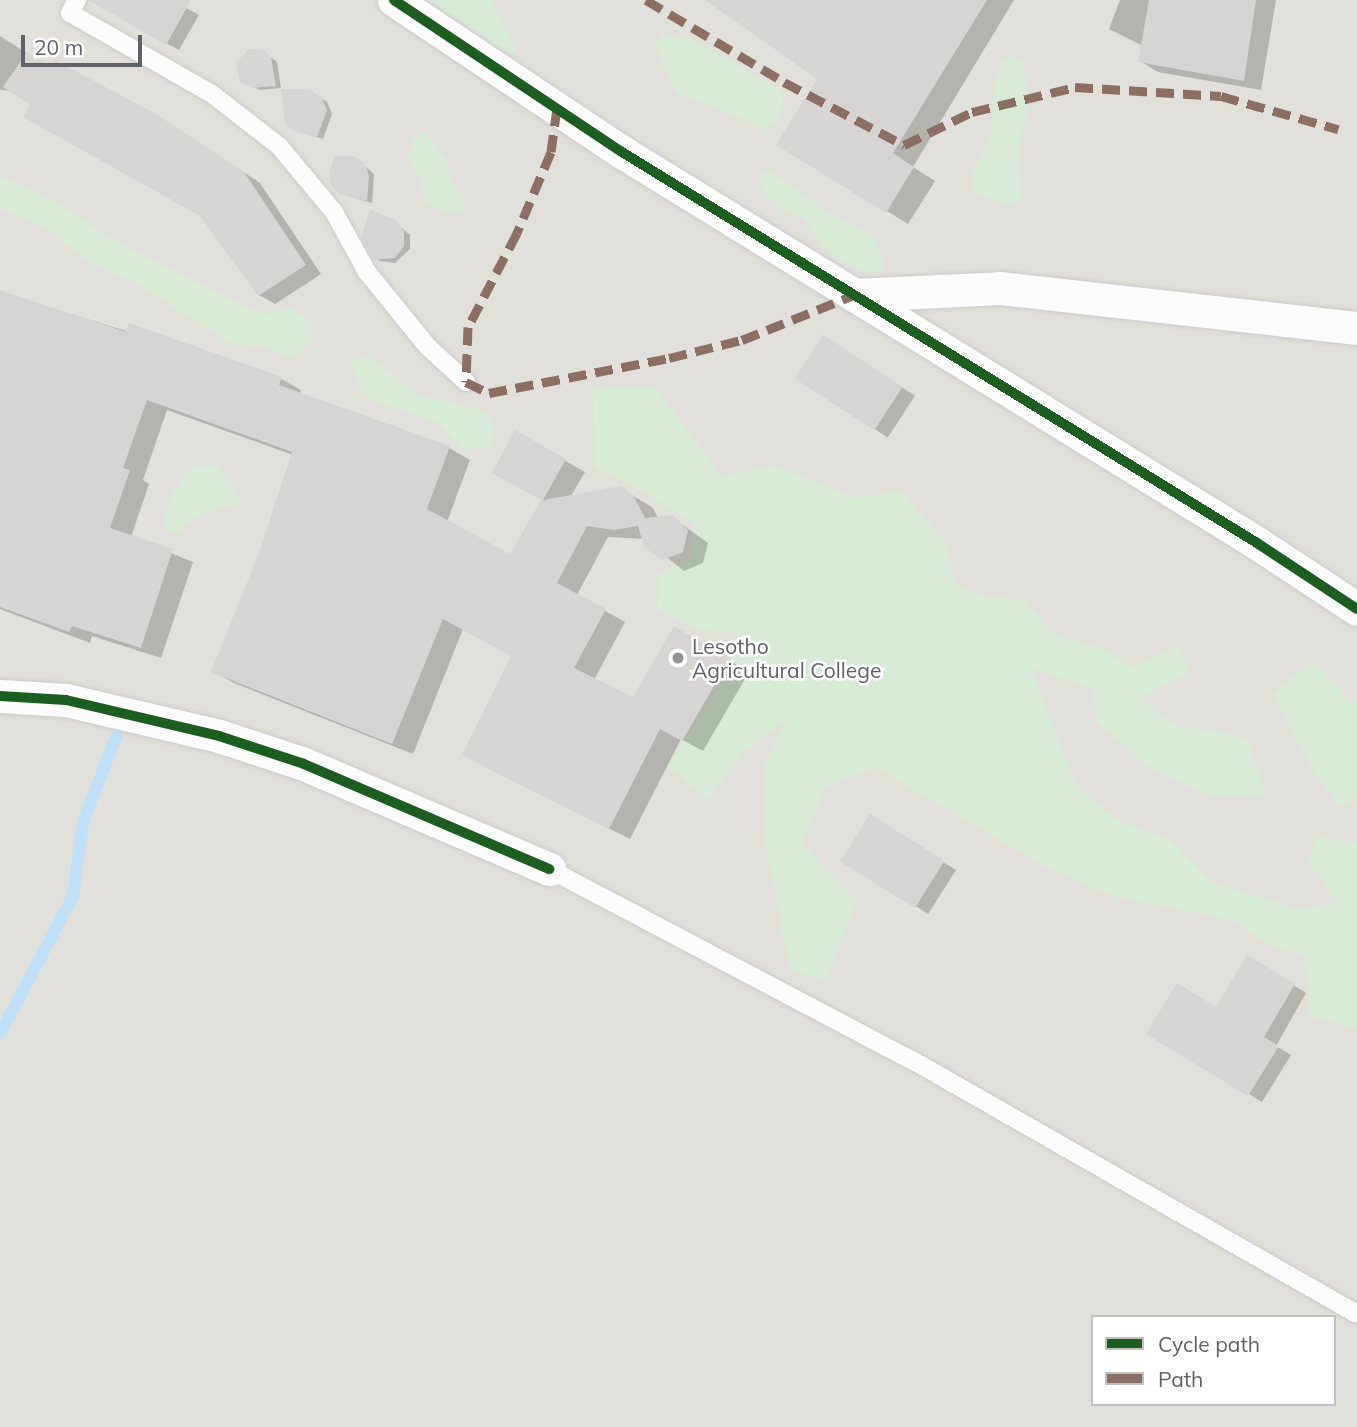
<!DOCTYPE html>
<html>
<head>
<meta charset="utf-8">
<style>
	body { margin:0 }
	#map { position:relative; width:1357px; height:1427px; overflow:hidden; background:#efeeea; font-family:Mulish,sans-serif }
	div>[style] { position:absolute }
	.education>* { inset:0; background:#e2e0da }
	.green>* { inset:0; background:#d8ebd6 }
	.shadow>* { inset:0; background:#0003; transform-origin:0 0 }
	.stream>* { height:12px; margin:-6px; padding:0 6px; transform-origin:6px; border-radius:6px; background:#bfe0f9 }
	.building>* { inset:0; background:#d6d5d3; transform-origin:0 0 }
	.roads { filter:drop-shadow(0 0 2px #cbcccc) drop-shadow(0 0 2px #cbcccc) }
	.lane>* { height:18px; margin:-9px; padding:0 9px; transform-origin:9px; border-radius:9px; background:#fdfcfc }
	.street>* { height:33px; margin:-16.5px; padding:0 16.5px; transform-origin:16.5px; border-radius:16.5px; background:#fdfcfc }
	.quiet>* { height:9px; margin-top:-4.5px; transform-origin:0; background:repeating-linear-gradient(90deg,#8d6e63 0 18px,transparent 0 27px) }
	.cycleway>* { height:10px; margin:-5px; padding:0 5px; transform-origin:5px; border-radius:5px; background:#1b5e20 }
	.dots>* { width:19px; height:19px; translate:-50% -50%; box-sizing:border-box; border:4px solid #fff; border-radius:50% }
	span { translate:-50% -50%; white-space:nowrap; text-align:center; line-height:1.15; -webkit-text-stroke:5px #fff; paint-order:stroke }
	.poi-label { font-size:21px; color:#5f6368 }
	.left { translate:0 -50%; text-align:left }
	.legend { position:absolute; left:1091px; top:1315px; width:245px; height:91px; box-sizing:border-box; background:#fff; border:2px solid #bfc1c3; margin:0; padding:9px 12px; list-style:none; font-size:21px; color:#5f6368 }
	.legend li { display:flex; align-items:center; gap:14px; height:35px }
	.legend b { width:35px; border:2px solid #bfc1c3 }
	.scale { position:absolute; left:21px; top:35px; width:121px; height:32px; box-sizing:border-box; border:4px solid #5f6368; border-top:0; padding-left:9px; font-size:21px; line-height:24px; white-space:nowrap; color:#5f6368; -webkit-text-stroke:5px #fff; paint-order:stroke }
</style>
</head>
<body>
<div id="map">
	<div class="education">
		<div style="clip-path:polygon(evenodd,0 0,1357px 0,1357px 1427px,0 1427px,0 0,1093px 1317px,1334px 1317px,1334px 1404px,1093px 1404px,1093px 1317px)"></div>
	</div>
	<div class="green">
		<div style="clip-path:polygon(422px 0,492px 0,516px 51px,499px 54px,456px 18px,437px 19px)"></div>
		<div style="clip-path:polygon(662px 34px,692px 40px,717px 52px,783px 92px,782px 112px,775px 123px,762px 131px,749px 121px,675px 93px,656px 47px)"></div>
		<div style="clip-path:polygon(1011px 56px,1023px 62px,1029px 111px,1019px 142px,1022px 197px,1009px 206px,973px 192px,972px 175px,991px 132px,994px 86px,1002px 62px)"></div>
		<div style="clip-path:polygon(424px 132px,447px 159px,450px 180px,466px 199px,462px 212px,449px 213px,425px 202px,421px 181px,408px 159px,413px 140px)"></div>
		<div style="clip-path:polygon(770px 171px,828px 213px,873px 236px,884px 265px,881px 272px,869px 273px,837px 262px,803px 218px,782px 210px,764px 193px,758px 177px)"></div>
		<div style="clip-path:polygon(0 177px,37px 191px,126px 247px,254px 311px,269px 314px,289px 307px,311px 322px,312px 340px,299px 354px,287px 356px,266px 347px,231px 344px,138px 284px,91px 264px,47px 228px,0 208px)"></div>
		<div style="clip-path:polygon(369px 356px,418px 395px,482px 410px,494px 421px,493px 446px,464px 450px,438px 423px,372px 400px,362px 392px,352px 365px,354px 359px)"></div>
		<div style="clip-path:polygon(593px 388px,656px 388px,722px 476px,777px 466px,854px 498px,901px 491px,945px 541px,957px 586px,987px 597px,1023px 600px,1056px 635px,1103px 649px,1132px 668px,1178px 645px,1190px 672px,1140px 698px,1177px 727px,1219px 731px,1249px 740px,1265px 795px,1208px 795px,1153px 770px,1097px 723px,1092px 688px,1031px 668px,1076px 786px,1122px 823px,1168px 838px,1212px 882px,1301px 910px,1337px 902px,1308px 862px,1318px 836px,1357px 843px,1357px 1028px,1310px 1017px,1304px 955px,1267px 944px,1232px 920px,1112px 896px,1046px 867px,875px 767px,825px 787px,802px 843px,856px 901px,827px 980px,790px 971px,764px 837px,763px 770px,787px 718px,741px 755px,708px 800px,667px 765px,731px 668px,738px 633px,697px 629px,657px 610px,659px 574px,692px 557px,693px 524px,644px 492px,594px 468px)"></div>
		<div style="clip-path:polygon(192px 466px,218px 466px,243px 502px,199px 515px,179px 531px,167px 533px,164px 519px,173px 492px)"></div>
		<div style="clip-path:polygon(1311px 661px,1357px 707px,1357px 797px,1340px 807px,1315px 773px,1273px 694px)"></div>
	</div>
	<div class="shadow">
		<div style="clip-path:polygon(96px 0,172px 0,199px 15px,179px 50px,94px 3px)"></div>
		<div style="clip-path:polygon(708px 0,1014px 0,913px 167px,935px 181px,908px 224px,887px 211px,820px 78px)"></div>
		<div style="clip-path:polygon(1120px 0,1276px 0,1261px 90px,1158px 72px,1140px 61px,1143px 46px,1109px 29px)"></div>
		<div style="clip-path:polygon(0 36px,52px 69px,172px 125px,260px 183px,321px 274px,275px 304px,259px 295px,202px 215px,13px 91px,0 90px)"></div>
		<div style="clip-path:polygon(268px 55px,277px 62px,281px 88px,260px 90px,242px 80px)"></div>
		<div style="clip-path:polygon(308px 91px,327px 102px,332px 114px,323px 139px,298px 131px)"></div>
		<div style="clip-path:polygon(360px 162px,374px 174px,372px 203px,344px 195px)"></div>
		<div style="clip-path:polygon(394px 221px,410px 235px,410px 249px,395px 263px,380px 261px,374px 258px)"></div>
		<div style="clip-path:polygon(0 292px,281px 379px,301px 390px,300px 394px,449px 448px,470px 460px,447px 522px,511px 556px,543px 500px,494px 472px,516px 433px,585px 472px,571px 496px,621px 488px,653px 508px,658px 518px,672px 517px,708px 543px,703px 563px,684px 571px,644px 539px,608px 537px,577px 595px,625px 622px,594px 680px,633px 700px,674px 628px,749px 672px,703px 751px,681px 739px,630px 839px,484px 766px,513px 656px,463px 629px,413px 754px,234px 683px,213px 671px,261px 554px,293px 455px,167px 410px,143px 480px,149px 484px,131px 537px,193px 562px,161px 658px,92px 636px,90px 643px,0 609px)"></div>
		<div style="left:837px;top:345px;width:93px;height:50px;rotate:33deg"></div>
		<div style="clip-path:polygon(883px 824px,956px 870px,928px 914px,843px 860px)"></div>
		<div style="clip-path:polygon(1248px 958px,1306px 993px,1276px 1046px,1291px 1055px,1262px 1102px,1149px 1033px,1217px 1009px)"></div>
	</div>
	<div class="stream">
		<div style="left:0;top:1034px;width:156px;rotate:-62.1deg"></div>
		<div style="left:73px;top:896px;width:75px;rotate:-82.3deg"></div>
		<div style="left:83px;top:822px;width:94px;rotate:-68.9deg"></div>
	</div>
	<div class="building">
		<div style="clip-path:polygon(88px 0,191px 0,166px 45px)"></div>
		<div style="clip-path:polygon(705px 0,987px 0,893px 153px,914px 167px,886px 213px,776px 145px,817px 79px)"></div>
		<div style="clip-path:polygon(1149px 0,1256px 0,1244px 81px,1138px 62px)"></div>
		<div style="clip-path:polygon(249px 49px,262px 49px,271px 57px,276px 86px,252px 88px,240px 82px,236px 63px)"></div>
		<div style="clip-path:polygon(27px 52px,51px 68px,55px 60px,156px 114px,244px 172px,306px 265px,258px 296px,200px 216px,23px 117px,30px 105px,3px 87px)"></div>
		<div style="clip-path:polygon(281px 89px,309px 89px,321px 97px,327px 110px,317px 137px,296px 132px,285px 124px)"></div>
		<div style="clip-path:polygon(334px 156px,353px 156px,365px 163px,369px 176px,367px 201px,341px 195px,331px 186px,329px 173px)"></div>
		<div style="clip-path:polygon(370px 210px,395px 219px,404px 231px,404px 246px,395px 258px,374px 260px,361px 237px)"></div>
		<div style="clip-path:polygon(0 290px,126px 332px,129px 323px,282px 377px,279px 385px,450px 446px,427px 509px,510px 554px,541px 500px,492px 473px,515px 430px,566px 459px,543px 500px,621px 486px,633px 495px,645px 518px,673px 515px,688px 530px,683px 552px,662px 560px,644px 547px,638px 526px,614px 530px,587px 526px,557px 583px,606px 609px,574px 668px,633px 697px,674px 626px,730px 659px,682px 741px,660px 729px,609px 829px,462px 755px,511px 656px,443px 619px,392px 744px,211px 672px,259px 553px,292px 452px,147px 400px,123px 468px,130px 470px,110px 528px,173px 549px,141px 648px,72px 626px,69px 632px,0 607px)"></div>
		<div style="left:823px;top:335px;width:95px;height:52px;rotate:33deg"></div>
		<div style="left:870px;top:814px;width:88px;height:56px;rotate:32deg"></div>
		<div style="clip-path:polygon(1247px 955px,1295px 984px,1264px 1037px,1279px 1046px,1248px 1096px,1146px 1034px,1177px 983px,1216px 1007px)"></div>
	</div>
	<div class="roads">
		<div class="lane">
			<div style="left:77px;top:0;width:15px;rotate:118deg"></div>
			<div style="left:70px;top:13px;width:163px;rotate:29.7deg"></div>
			<div style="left:212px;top:94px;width:85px;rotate:37.8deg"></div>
			<div style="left:279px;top:146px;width:86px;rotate:50.2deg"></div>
			<div style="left:334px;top:212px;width:68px;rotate:61.2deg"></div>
			<div style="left:367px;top:272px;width:97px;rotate:50.9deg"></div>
			<div style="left:428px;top:347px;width:52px;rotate:42.6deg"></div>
			<div style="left:549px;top:869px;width:410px;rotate:27.8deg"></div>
			<div style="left:912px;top:1060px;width:512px;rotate:29.72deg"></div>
		</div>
		<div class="street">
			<div style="left:394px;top:0;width:274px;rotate:33.7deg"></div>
			<div style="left:622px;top:152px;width:746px;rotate:31.62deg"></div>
			<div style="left:1257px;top:543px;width:120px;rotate:33.4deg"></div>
			<div style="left:854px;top:295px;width:146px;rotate:-2.7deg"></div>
			<div style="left:1000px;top:288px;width:359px;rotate:6.4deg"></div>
			<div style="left:0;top:696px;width:66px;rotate:3.5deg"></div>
			<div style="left:66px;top:700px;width:157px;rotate:13.2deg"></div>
			<div style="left:219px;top:736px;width:89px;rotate:18.2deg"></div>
			<div style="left:304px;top:764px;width:267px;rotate:23.2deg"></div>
		</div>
	</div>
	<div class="quiet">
		<div style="left:646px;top:0;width:161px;rotate:30.7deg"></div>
		<div style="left:784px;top:82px;width:136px;rotate:27.7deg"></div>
		<div style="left:904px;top:145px;width:76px;rotate:-25.9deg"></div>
		<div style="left:972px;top:112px;width:106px;rotate:-13.6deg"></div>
		<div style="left:1075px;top:87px;width:146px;rotate:3.5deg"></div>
		<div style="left:1221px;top:96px;width:122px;rotate:15.8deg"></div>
		<div style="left:557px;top:108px;width:44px;rotate:97.8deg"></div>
		<div style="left:551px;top:152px;width:88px;rotate:112.8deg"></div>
		<div style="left:517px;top:233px;width:106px;rotate:117.5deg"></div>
		<div style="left:468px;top:327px;width:55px;rotate:92.1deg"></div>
		<div style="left:466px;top:382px;width:25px;rotate:26deg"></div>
		<div style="left:489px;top:393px;width:183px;rotate:-11deg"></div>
		<div style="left:669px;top:358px;width:75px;rotate:-13.9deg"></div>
		<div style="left:742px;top:340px;width:121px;rotate:-21.9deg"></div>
	</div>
	<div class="cycleway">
		<div style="left:394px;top:0;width:274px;rotate:33.7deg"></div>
		<div style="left:622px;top:152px;width:746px;rotate:31.62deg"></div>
		<div style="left:1257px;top:543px;width:120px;rotate:33.4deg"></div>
		<div style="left:0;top:696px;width:66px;rotate:3.5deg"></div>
		<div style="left:66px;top:700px;width:157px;rotate:13.2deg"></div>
		<div style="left:219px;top:736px;width:89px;rotate:18.2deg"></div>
		<div style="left:304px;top:764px;width:267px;rotate:23.2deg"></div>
	</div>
	<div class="dots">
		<div style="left:678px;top:658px;background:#919496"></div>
	</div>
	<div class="poi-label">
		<span class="left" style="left:692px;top:658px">Lesotho<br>Agricultural College</span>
	</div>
	<ul class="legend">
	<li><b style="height:9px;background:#1b5e20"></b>Cycle path</li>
	<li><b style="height:9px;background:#8d6e63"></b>Path</li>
	</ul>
	<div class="scale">20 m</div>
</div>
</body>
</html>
